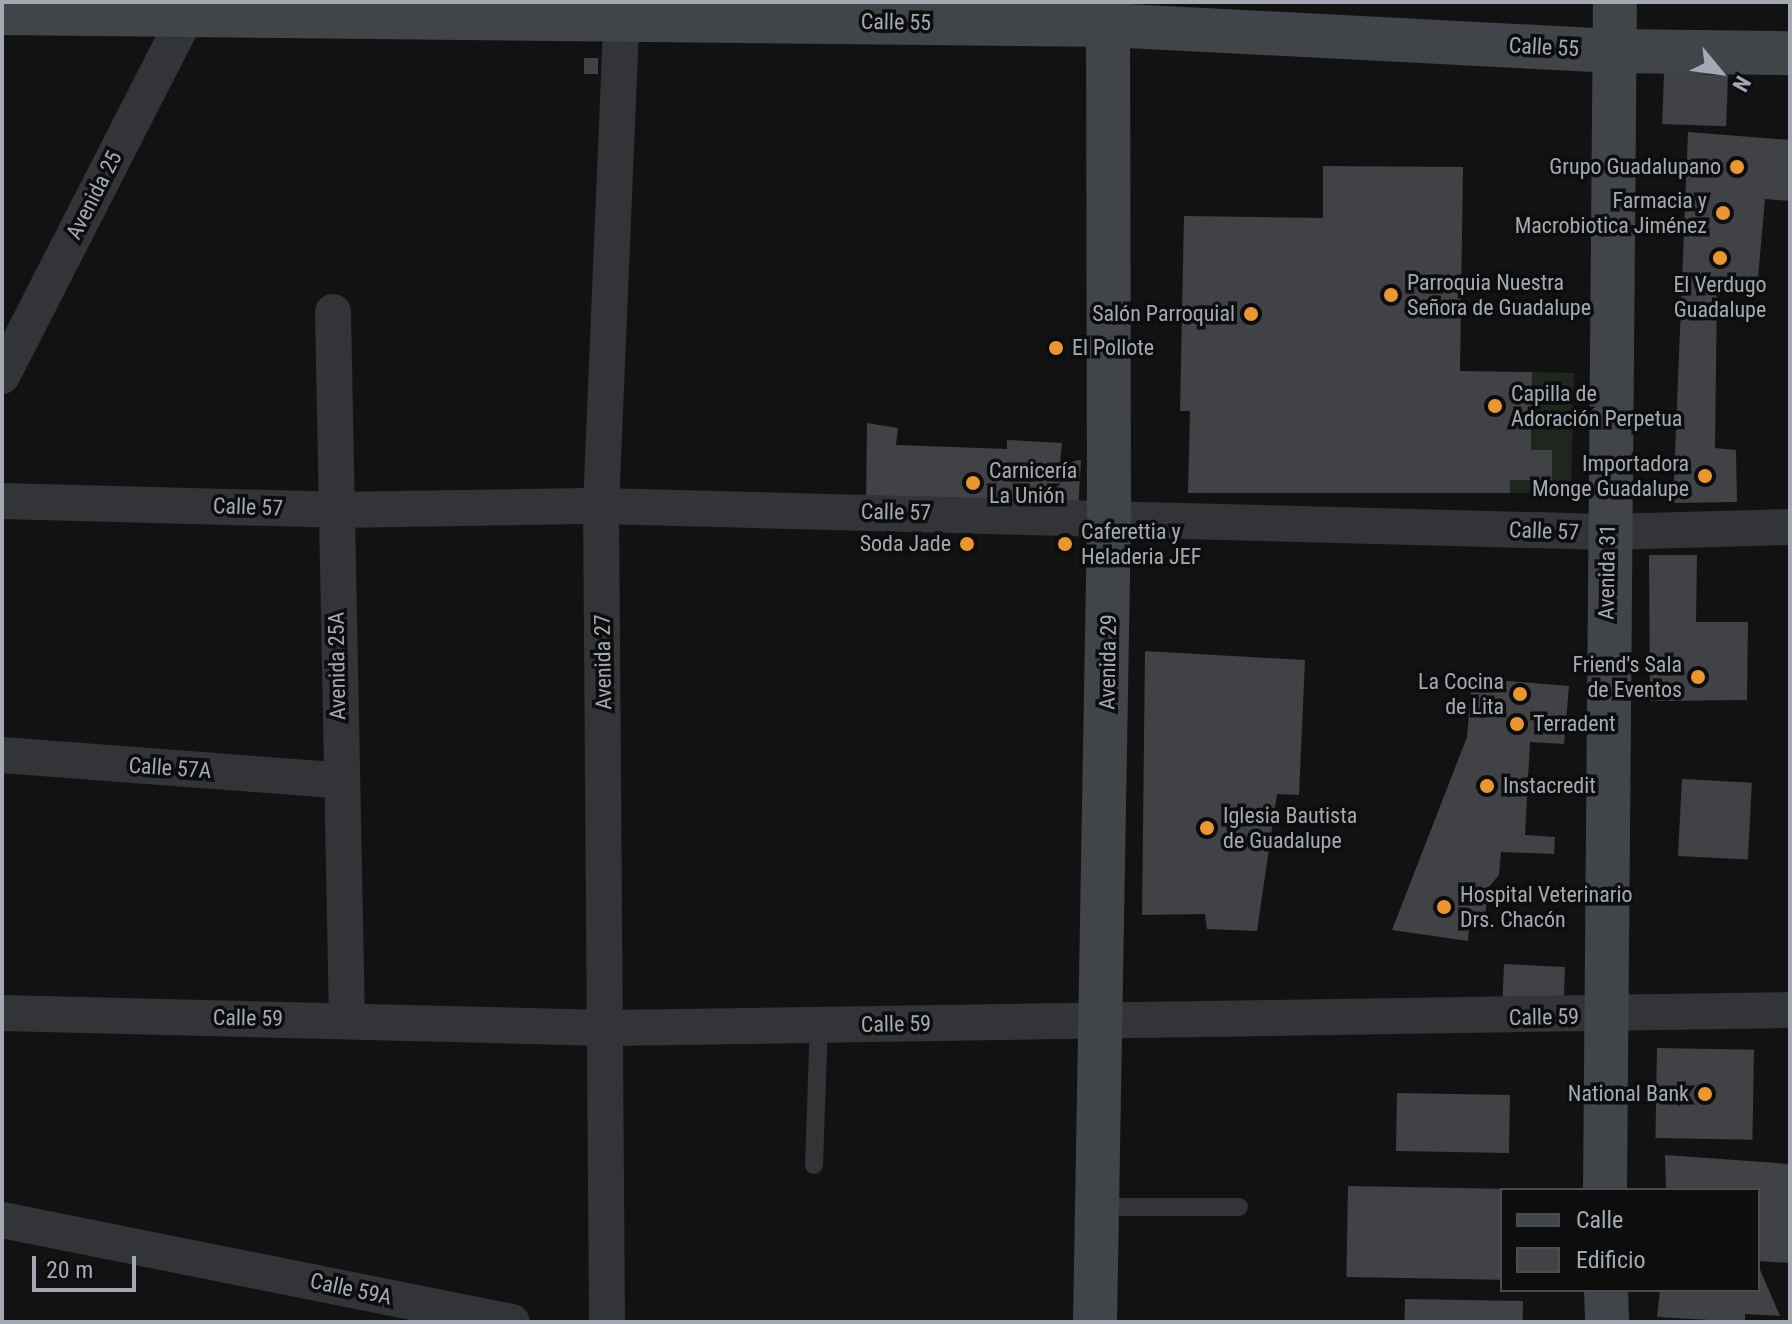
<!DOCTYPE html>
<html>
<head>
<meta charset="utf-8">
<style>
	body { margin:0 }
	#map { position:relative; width:1792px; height:1324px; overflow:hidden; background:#121213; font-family:"Roboto Condensed",sans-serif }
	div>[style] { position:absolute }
	.green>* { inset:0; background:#1e261e }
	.building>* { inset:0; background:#414246; transform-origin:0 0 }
	.lane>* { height:18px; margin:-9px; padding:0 9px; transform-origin:9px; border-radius:9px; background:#333438 }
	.street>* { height:36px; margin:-18px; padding:0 18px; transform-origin:18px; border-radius:18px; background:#333438 }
	.secondary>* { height:44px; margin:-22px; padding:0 22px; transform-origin:22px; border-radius:22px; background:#414448 }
	.dots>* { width:22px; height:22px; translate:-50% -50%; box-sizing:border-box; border:4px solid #0d0d0e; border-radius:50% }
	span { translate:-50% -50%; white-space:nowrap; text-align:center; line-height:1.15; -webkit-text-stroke:7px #0d0d0e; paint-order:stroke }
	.street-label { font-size:22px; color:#a4aab3 }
	.poi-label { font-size:22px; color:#a4aab3 }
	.right { translate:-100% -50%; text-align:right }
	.left { translate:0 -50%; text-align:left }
	.frame { position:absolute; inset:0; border:4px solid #a4aab3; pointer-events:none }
	.legend { position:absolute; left:1500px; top:1188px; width:260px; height:104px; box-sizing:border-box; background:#0d0d0e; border:2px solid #494c50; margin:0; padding:10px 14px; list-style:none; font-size:24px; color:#a4aab3 }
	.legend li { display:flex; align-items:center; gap:16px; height:40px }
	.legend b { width:40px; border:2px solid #494c50 }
	.north { position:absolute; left:1680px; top:32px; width:80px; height:80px; -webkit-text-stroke:6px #0d0d0e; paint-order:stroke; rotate:119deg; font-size:22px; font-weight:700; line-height:32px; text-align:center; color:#a4aab3 }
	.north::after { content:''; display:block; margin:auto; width:28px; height:36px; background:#a4aab3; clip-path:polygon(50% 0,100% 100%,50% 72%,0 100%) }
	.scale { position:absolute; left:32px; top:1256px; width:104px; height:36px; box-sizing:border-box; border:4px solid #a4aab3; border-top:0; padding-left:10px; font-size:24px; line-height:28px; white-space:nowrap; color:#a4aab3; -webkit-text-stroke:6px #0d0d0e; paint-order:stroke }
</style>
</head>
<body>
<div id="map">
	<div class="green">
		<div style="clip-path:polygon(1532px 372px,1574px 373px,1571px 493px,1510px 493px,1510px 480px,1552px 479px,1552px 450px,1531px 450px)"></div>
	</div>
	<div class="building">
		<div style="left:584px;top:58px;width:14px;height:16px"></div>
		<div style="left:1664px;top:73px;width:64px;height:51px;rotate:2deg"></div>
		<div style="clip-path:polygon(1688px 132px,1790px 140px,1790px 201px,1765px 199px,1757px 289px,1717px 287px,1715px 448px,1736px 450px,1737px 502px,1673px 503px)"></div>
		<div style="clip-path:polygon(1323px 166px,1463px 167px,1460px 371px,1532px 372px,1531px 450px,1552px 450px,1552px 480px,1510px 480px,1510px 493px,1188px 493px,1190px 411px,1180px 411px,1184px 216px,1323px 218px)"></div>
		<div style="clip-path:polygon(867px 423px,898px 428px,896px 445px,1007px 449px,1007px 440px,1062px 443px,1060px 463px,1081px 460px,1078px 511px,866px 503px)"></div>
		<div style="clip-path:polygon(1649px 555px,1697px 555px,1696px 622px,1748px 622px,1747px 700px,1650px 701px)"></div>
		<div style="clip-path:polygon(1145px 651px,1305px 660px,1299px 795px,1277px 794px,1257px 931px,1207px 929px,1205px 914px,1142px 915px)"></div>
		<div style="clip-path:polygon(1472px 678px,1569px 686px,1564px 744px,1530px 742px,1525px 835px,1555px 837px,1554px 854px,1501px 852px,1499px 875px,1487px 889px,1485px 925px,1469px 925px,1468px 941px,1392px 930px,1467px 737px)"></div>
		<div style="left:1682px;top:779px;width:70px;height:77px;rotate:3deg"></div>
		<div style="clip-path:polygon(1504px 964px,1565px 967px,1564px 995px,1548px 1014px,1502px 1012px)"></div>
		<div style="left:1657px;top:1048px;width:97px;height:90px;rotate:1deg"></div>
		<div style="left:1397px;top:1093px;width:113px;height:58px;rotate:1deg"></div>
		<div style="clip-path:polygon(1665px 1155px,1790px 1164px,1790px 1263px,1758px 1261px,1758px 1190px,1666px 1190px)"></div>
		<div style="left:1348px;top:1186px;width:154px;height:91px;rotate:1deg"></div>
		<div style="clip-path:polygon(1758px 1265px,1780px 1316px,1745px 1314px,1745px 1322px,1657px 1317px,1660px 1290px,1758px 1290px)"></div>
		<div style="left:1405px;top:1299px;width:118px;height:23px;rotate:1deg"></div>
	</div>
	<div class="lane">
		<div style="left:814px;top:1165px;width:140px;rotate:-88deg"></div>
		<div style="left:1099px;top:1207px;width:140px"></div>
	</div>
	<div class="street">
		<div style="left:333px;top:312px;width:708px;rotate:88.87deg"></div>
		<div style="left:2px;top:376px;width:407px;rotate:-62.9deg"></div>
		<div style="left:2px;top:501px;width:333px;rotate:1.5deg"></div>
		<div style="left:335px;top:510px;width:266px;rotate:-0.9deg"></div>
		<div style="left:601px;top:506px;width:1007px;rotate:1.48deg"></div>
		<div style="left:1608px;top:532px;width:182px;rotate:-1.6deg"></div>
		<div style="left:2px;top:755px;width:337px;rotate:4.3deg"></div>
		<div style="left:2px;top:1013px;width:606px;rotate:1.42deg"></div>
		<div style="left:608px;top:1028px;width:1182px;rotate:-0.87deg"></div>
		<div style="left:2px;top:1220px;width:520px;rotate:11.31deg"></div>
		<div style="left:607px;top:1322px;width:816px;rotate:-90.42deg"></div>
		<div style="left:601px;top:506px;width:487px;rotate:-87.6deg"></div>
	</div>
	<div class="secondary">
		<div style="left:2px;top:13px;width:1106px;rotate:0.62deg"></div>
		<div style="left:1108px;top:25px;width:507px;rotate:2.94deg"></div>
		<div style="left:1614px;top:51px;width:176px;rotate:0.7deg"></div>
		<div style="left:1605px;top:1190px;width:1188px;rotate:-89.52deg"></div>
		<div style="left:1606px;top:1290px;width:32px;rotate:88deg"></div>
		<div style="left:1095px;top:1322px;width:804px;rotate:-89deg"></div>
		<div style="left:1109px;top:518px;width:516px;rotate:-90.11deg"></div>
	</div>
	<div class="dots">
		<div style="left:1737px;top:167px;background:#ea9633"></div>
		<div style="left:1723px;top:213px;background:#ea9633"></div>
		<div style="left:1720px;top:258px;background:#ea9633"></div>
		<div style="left:1391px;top:295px;background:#ea9633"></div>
		<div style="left:1251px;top:314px;background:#ea9633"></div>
		<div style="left:1056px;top:348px;background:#ea9633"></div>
		<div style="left:1495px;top:406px;background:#ea9633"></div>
		<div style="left:1705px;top:476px;background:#ea9633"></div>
		<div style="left:973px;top:483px;background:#ea9633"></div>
		<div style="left:967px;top:544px;background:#ea9633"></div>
		<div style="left:1065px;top:544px;background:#ea9633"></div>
		<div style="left:1698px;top:677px;background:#ea9633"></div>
		<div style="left:1520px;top:694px;background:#ea9633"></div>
		<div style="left:1517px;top:724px;background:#ea9633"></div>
		<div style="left:1487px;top:786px;background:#ea9633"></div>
		<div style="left:1207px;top:828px;background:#ea9633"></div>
		<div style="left:1444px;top:907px;background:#ea9633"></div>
		<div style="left:1705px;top:1094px;background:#ea9633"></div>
	</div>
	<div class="street-label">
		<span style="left:896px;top:22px;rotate:1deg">Calle 55</span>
		<span style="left:1544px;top:47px;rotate:3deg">Calle 55</span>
		<span style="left:94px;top:195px;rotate:-63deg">Avenida 25</span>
		<span style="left:248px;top:507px;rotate:2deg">Calle 57</span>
		<span style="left:896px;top:512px;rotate:1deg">Calle 57</span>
		<span style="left:1544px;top:531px;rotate:2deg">Calle 57</span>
		<span style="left:1607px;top:572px;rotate:-89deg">Avenida 31</span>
		<span style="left:603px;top:662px;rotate:-91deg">Avenida 27</span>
		<span style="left:1108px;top:662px;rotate:-89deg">Avenida 29</span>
		<span style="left:337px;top:666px;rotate:-91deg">Avenida 25A</span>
		<span style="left:170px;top:768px;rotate:4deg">Calle 57A</span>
		<span style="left:1544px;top:1017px;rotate:-1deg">Calle 59</span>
		<span style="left:248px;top:1018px;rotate:1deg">Calle 59</span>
		<span style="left:896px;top:1024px;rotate:-1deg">Calle 59</span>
		<span style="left:351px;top:1289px;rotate:12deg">Calle 59A</span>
	</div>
	<div class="poi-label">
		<span class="right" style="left:1721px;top:167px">Grupo Guadalupano</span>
		<span class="right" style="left:1707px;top:213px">Farmacia y<br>Macrobiotica Jiménez</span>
		<span class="left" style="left:1407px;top:295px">Parroquia Nuestra<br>Señora de Guadalupe</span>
		<span style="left:1720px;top:297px">El Verdugo<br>Guadalupe</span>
		<span class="right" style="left:1235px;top:314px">Salón Parroquial</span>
		<span class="left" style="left:1072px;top:348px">El Pollote</span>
		<span class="left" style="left:1511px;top:406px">Capilla de<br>Adoración Perpetua</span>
		<span class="right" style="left:1689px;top:476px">Importadora<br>Monge Guadalupe</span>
		<span class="left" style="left:989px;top:483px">Carnicería<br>La Unión</span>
		<span class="left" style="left:1081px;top:544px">Caferettia y<br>Heladeria JEF</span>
		<span class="right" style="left:951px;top:544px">Soda Jade</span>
		<span class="right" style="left:1682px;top:677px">Friend's Sala<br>de Eventos</span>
		<span class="right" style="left:1504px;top:694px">La Cocina<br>de Lita</span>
		<span class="left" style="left:1533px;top:724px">Terradent</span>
		<span class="left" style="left:1503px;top:786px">Instacredit</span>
		<span class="left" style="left:1223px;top:828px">Iglesia Bautista<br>de Guadalupe</span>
		<span class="left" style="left:1460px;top:907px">Hospital Veterinario<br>Drs. Chacón</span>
		<span class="right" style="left:1689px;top:1094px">National Bank</span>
	</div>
	<div class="frame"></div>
	<ul class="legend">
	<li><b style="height:10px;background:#414448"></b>Calle</li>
	<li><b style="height:22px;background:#414246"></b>Edificio</li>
	</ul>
	<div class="north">N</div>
	<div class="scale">20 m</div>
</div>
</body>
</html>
